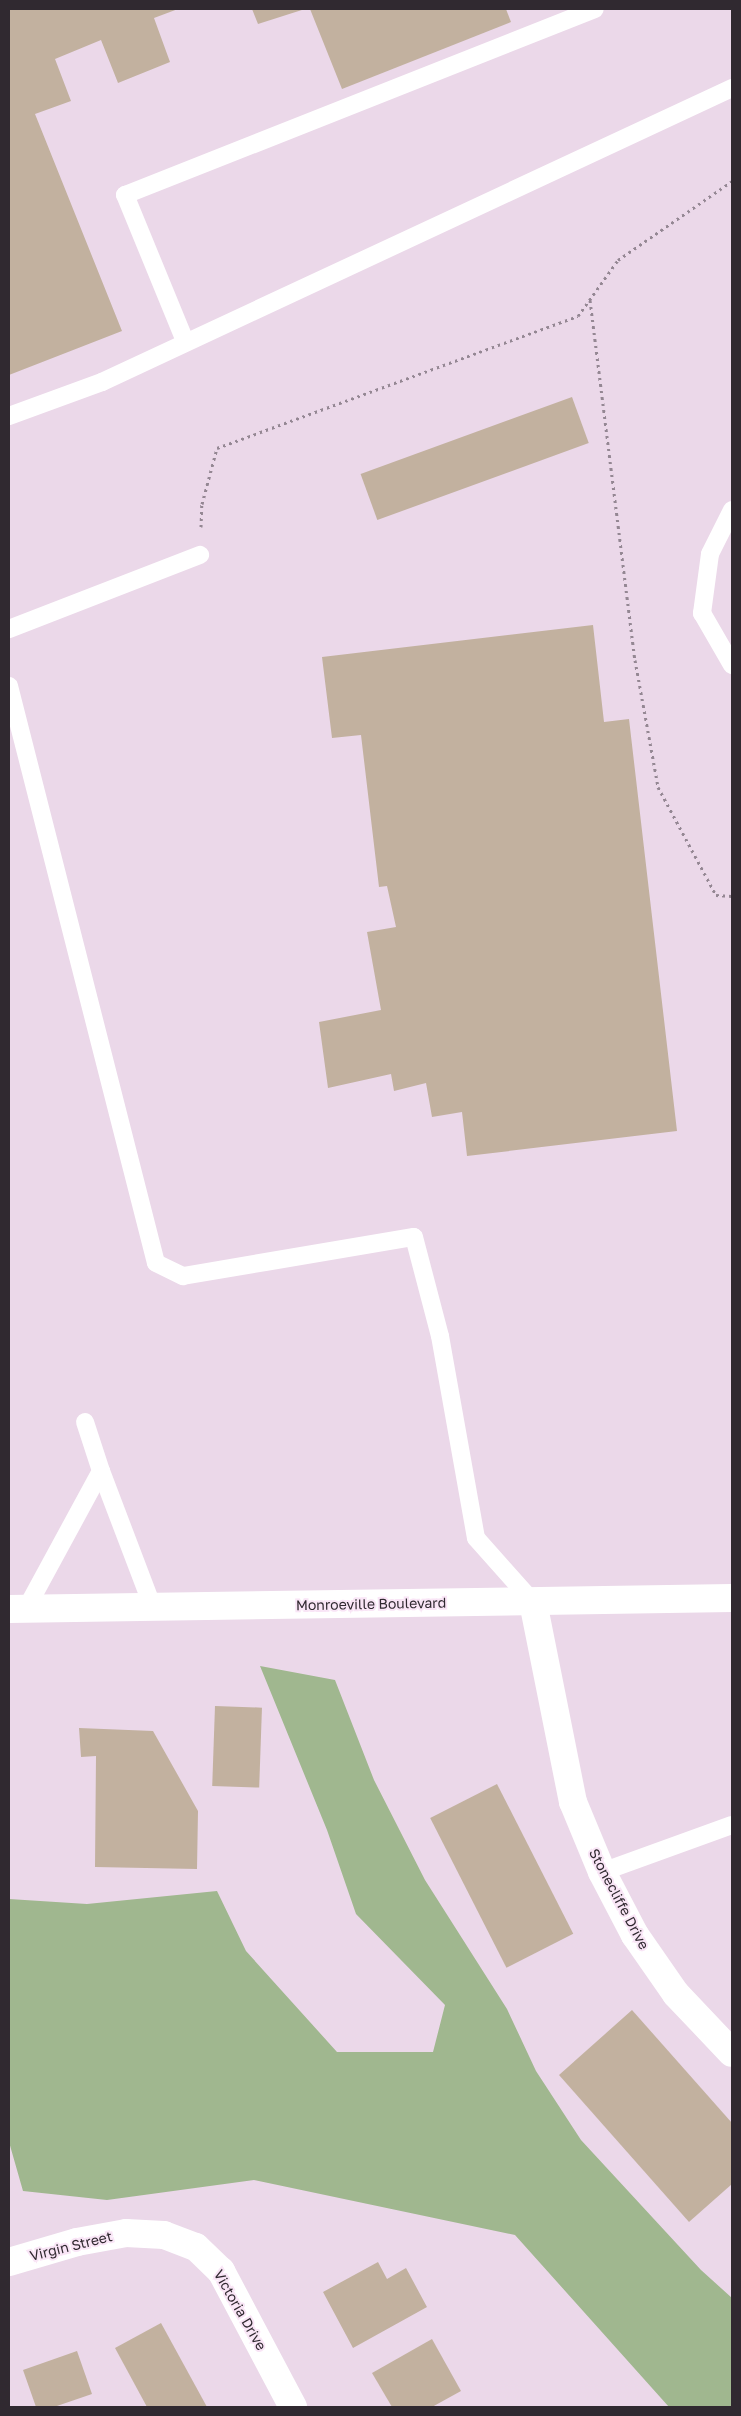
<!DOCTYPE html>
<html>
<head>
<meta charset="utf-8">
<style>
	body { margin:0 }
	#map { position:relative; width:741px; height:2416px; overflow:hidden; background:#ebd8e9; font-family:"Golos Text",sans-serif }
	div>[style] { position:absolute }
	.green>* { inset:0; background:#a0b78f }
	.building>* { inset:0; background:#c2b19f; transform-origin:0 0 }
	.path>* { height:3px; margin-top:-1.5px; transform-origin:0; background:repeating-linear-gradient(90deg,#948793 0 2.5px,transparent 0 6.5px) }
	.service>* { height:18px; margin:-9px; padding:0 9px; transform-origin:9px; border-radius:9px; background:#fff }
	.minor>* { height:28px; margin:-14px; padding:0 14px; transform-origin:14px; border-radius:14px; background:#fff }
	.secondary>* { height:28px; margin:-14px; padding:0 14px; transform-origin:14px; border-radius:14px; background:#fff }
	span { translate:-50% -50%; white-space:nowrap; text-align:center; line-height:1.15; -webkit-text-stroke:4px #f9e5f6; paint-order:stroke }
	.street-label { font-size:14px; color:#302930 }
	.frame { position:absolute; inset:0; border:10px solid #302930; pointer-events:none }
</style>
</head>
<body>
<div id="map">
	<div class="green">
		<div style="clip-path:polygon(260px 1666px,335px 1680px,374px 1780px,425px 1880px,507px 2009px,536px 2071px,581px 2140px,701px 2270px,732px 2298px,732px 2407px,669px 2407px,515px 2235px,254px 2180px,107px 2200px,23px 2191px,9px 2142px,9px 1899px,87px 1904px,217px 1891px,246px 1951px,337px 2052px,433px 2052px,445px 2005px,356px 1914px,327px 1830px)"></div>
	</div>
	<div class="building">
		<div style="clip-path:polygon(9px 9px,178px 9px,154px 18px,170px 62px,118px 83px,101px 40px,55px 59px,71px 101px,35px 114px,122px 331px,9px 375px)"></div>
		<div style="clip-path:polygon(252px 9px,305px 9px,258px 24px)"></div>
		<div style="clip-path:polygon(310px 9px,506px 9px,511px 22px,342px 89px)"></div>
		<div style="left:572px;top:397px;width:49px;height:225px;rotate:70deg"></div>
		<div style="clip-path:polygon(593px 625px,604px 722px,629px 719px,677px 1131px,467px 1156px,462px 1112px,432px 1117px,426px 1083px,394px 1091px,391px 1074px,328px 1088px,319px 1022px,381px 1010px,367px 932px,396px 927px,387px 886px,379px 887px,361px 735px,332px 738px,322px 657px)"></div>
		<div style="left:215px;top:1706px;width:47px;height:80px;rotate:2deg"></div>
		<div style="clip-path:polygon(79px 1728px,153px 1731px,198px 1811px,197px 1869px,95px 1867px,96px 1756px,81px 1757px)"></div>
		<div style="left:497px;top:1784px;width:168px;height:75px;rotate:63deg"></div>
		<div style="clip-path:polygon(632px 2010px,732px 2123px,732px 2184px,689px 2222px,559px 2075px)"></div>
		<div style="clip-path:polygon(378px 2262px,387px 2279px,406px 2268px,427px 2307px,353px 2348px,323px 2292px)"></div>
		<div style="clip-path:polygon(161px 2323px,207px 2407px,147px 2407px,115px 2348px)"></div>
		<div style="clip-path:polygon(432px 2339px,461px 2391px,432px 2407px,392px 2407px,372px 2373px)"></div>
		<div style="clip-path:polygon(77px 2351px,92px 2394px,54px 2407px,36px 2407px,23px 2370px)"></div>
	</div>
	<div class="path">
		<div style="left:590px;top:300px;width:363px;rotate:82.9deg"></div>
		<div style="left:635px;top:660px;width:129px;rotate:79.7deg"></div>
		<div style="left:658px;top:787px;width:123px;rotate:61.8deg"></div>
		<div style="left:716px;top:895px;width:16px;rotate:4deg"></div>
		<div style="left:201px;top:527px;width:23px;rotate:-88deg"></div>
		<div style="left:202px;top:504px;width:58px;rotate:-75deg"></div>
		<div style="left:217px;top:448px;width:384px;rotate:-20.1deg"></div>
		<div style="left:578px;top:316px;width:69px;rotate:-54.5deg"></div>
		<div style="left:618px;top:260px;width:139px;rotate:-34.7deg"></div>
	</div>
	<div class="service">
		<div style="left:185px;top:341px;width:158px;rotate:-112.3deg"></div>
		<div style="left:125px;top:195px;width:505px;rotate:-21.59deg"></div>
		<div style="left:9px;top:416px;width:99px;rotate:-20.1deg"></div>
		<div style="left:102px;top:382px;width:695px;rotate:-25.02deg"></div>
		<div style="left:732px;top:510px;width:49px;rotate:116.6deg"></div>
		<div style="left:710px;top:554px;width:60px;rotate:97.7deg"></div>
		<div style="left:702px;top:613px;width:60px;rotate:60deg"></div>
		<div style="left:9px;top:629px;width:205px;rotate:-21.2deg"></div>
		<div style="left:9px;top:686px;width:595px;rotate:75.71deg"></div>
		<div style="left:156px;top:1263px;width:30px;rotate:26deg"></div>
		<div style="left:183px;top:1276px;width:234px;rotate:-9.6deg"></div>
		<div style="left:414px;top:1237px;width:102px;rotate:75.3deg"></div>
		<div style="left:440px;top:1336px;width:205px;rotate:79.9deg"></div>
		<div style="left:476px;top:1538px;width:86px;rotate:48.3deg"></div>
		<div style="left:85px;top:1422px;width:52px;rotate:71.9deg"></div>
		<div style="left:26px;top:1609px;width:157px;rotate:-61.5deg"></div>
		<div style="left:101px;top:1471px;width:147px;rotate:69.2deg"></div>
		<div style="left:602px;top:1872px;width:138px;rotate:-19.9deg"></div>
	</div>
	<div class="minor">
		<div style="left:533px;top:1602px;width:204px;rotate:78.7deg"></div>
		<div style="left:573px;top:1802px;width:76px;rotate:67.5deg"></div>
		<div style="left:602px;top:1872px;width:71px;rotate:62.4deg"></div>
		<div style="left:635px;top:1935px;width:72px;rotate:55.2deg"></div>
		<div style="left:676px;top:1994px;width:81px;rotate:46.5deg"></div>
		<div style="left:9px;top:2262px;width:71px;rotate:-16.4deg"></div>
		<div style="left:77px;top:2242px;width:50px;rotate:-10.4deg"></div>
		<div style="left:126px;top:2233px;width:38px;rotate:3deg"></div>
		<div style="left:164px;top:2235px;width:34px;rotate:21deg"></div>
		<div style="left:196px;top:2247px;width:35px;rotate:44deg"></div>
		<div style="left:221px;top:2271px;width:154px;rotate:62.1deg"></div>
	</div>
	<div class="secondary">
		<div style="left:9px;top:1609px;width:723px;rotate:-0.87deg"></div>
	</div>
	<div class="street-label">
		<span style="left:371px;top:1604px;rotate:-1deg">Monroeville Boulevard</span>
		<span style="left:619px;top:1899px;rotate:62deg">Stonecliffe Drive</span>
		<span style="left:71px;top:2246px;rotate:-14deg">Virgin Street</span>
		<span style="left:240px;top:2310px;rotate:60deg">Victoria Drive</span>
	</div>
	<div class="frame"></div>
</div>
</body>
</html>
